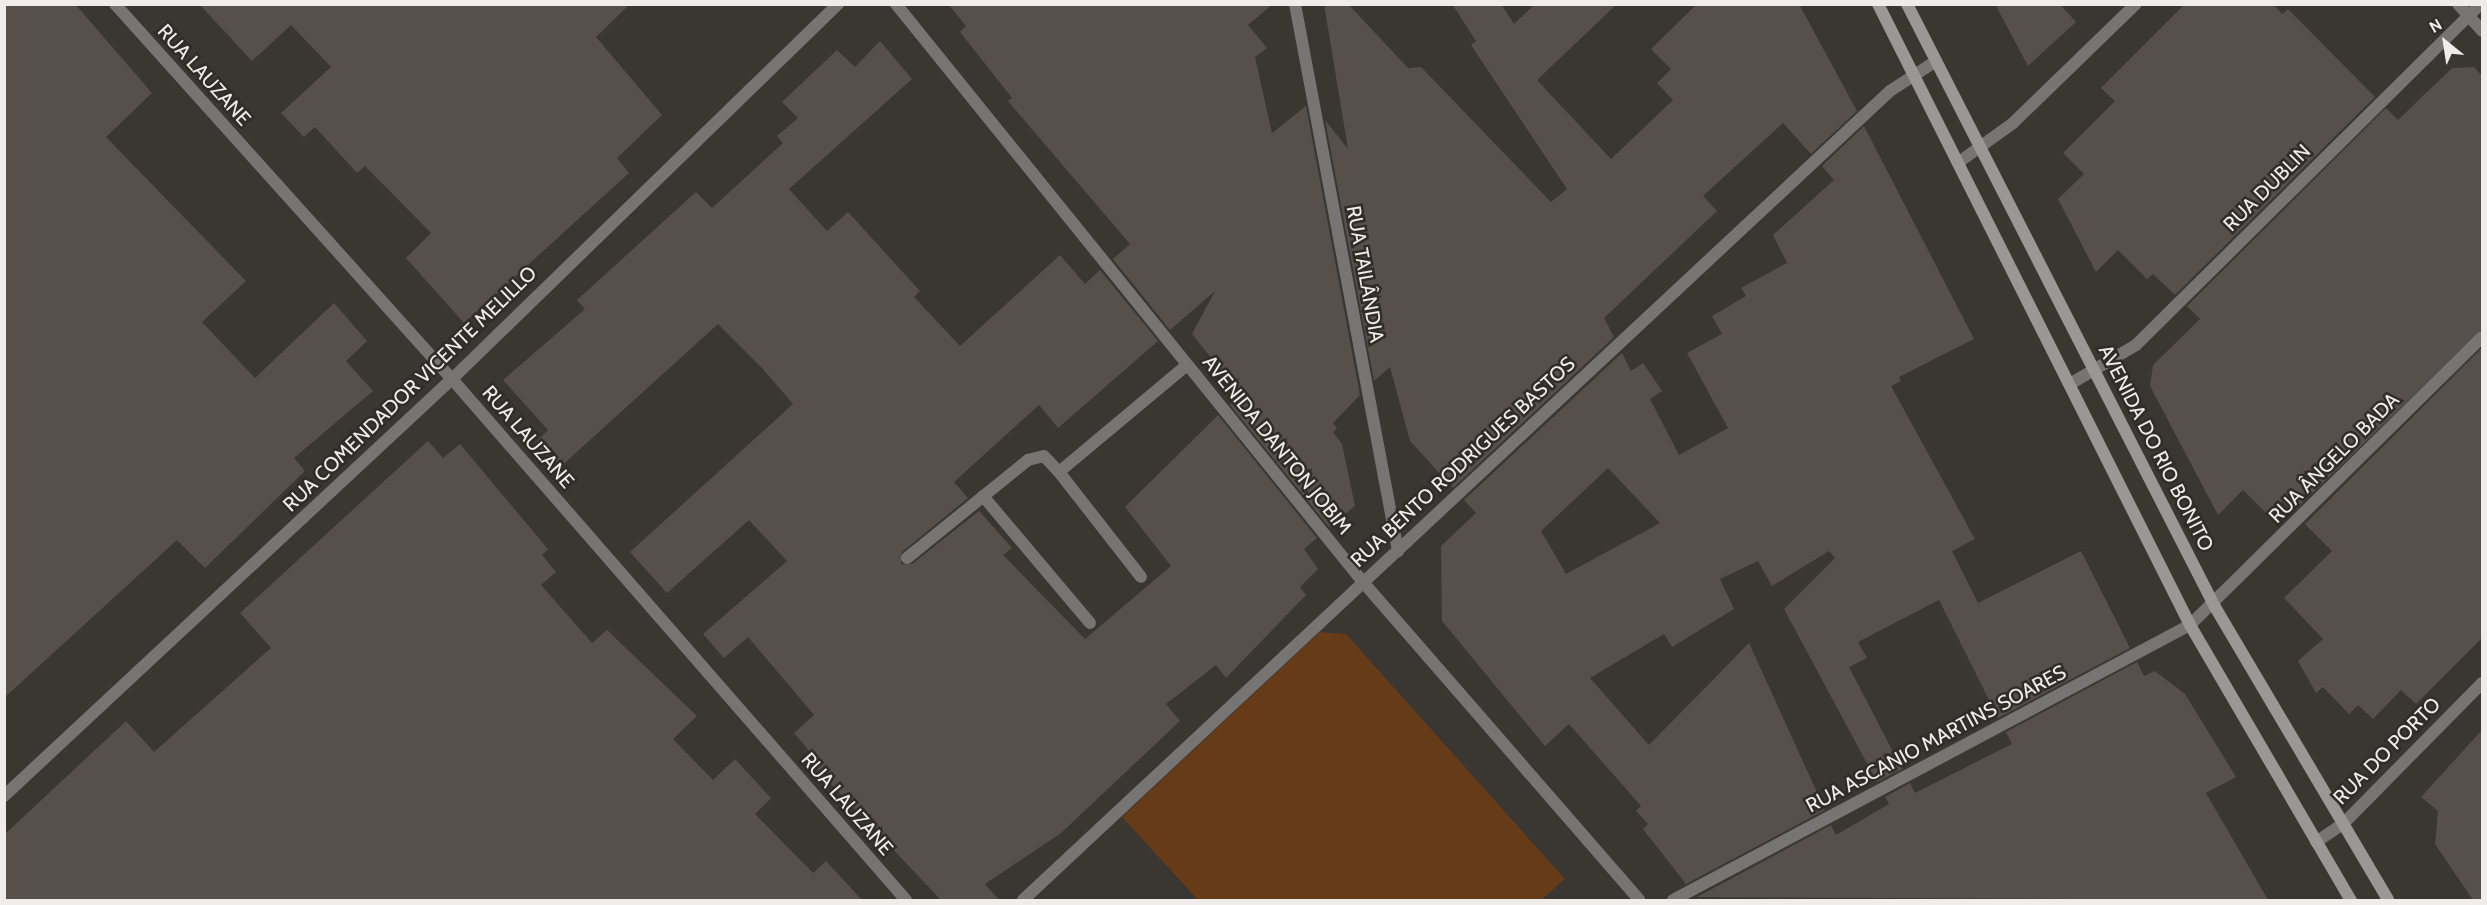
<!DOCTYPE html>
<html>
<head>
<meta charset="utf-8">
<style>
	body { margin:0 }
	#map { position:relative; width:2487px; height:905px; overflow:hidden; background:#3a3632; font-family:Cabin,sans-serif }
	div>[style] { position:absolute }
	.green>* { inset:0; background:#653b18 }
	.building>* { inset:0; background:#55504c }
	.service>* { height:12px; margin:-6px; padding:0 6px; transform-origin:6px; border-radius:6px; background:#777573 }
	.minor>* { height:12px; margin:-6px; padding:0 6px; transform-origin:6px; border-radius:6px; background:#777573 }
	.secondary>* { height:12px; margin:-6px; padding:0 6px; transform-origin:6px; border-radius:6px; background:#9b9794 }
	span { translate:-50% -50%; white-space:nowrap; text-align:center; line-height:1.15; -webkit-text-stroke:5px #302c28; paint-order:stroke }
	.street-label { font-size:20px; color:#efece9 }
	.frame { position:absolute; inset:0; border:6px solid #efece9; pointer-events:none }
	.north { position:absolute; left:2415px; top:12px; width:60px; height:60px; -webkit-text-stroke:4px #302c28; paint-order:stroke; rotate:330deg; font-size:16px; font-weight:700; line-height:24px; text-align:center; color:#efece9 }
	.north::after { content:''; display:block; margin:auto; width:21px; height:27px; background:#efece9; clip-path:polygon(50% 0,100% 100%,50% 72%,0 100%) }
</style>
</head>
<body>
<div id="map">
	<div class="green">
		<div style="clip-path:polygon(1320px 632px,1346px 634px,1565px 879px,1541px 900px,1198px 900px,1122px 817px)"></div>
	</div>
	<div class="building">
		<div style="clip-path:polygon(4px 4px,75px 4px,152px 93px,106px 137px,246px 281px,202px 322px,255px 378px,334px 303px,367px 341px,346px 361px,373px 391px,294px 458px,305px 471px,205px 568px,177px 540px,4px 698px)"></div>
		<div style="clip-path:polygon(199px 4px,630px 4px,596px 37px,662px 115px,617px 158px,629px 173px,464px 323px,406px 258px,431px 233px,365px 166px,357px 173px,315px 127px,304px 137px,281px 113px,331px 67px,291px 25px,252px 61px)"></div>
		<div style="clip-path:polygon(948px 4px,1273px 4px,1248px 25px,1267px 48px,1255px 57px,1272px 133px,1306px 106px,1360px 395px,1333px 423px,1337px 428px,1333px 432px,1342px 444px,1355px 506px,1329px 527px,1230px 405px,1241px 395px,1192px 334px,1215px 291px,1170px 330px,1113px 259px,1130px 244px,1008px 101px,1012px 98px,960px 32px,966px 26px)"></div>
		<div style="clip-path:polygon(1324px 4px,1348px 4px,1408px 68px,1421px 67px,1551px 202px,1567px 189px,1471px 45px,1476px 41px,1452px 4px,1501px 4px,1514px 24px,1535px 4px,1617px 4px,1537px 80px,1611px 159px,1673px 100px,1657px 83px,1671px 69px,1651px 49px,1697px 4px,1799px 4px,1857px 111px,1811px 154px,1783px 123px,1703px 196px,1717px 211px,1604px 318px,1614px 337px,1453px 488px,1410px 441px,1390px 367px,1374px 381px,1325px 120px,1348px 149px)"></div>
		<div style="clip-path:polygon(1995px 4px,2060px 4px,2076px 22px,2028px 66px)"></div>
		<div style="clip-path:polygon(2185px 4px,2273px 4px,2282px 14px,2288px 9px,2375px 97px,2175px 295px,2153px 274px,2147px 279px,2118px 250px,2096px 272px,2058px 199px,2084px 174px,2063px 153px,2115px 101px,2101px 88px)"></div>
		<div style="clip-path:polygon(880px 41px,912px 79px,789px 189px,827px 231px,848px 212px,920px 291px,914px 297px,960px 346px,1060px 255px,1085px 284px,1100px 270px,1158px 341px,1058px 428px,1039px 405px,954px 482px,968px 498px,902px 552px,901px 564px,912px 564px,979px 511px,1012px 548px,1003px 555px,1085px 639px,1171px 566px,1125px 507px,1218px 415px,1317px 538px,1304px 549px,1318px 569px,1300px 587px,1306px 595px,1226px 678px,1216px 665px,1166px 704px,1180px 721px,1061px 833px,985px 884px,999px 900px,941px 900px,813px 765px,817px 760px,794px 733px,814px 715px,748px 637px,724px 658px,703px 634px,787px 561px,749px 520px,667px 593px,630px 552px,793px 404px,762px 368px,718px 324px,558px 469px,535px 443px,548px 430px,503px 380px,585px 309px,577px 300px,696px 192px,712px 208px,783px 143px,777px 136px,798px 118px,782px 102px,837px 50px,855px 67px)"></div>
		<div style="clip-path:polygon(2474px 67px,2482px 76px,2482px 329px,2293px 512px,2282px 501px,2268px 515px,2243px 490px,2218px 515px,2150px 386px,2153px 365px,2200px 319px,2187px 306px,2386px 108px,2398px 120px,2452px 68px)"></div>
		<div style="clip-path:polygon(evenodd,1864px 126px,1974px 339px,1899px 377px,1901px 381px,1891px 386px,1975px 539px,1952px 551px,1978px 603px,2081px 551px,2130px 648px,1998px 718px,1939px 600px,1858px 642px,1867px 658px,1849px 667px,1902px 769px,1877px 782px,1784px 609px,1835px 558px,1829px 551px,1772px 586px,1758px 561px,1720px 579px,1734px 609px,1672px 647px,1664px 634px,1590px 678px,1649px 745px,1749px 643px,1825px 810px,1686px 884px,1643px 829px,1648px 824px,1636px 811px,1641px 806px,1569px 724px,1545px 746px,1442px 621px,1441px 546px,1476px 513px,1464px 500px,1622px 353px,1631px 371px,1643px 363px,1662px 391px,1650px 399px,1679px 455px,1728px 428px,1687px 353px,1722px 334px,1712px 316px,1746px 296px,1741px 288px,1787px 263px,1773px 235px,1834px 180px,1822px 166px,1864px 126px,1608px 468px,1660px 523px,1566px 574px,1541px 531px,1608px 468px)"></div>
		<div style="clip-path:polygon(2482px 348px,2482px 638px,2416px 704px,2401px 690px,2373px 719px,2358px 705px,2349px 714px,2323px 687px,2316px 693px,2298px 661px,2323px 639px,2284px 598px,2332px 551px,2305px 524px)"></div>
		<div style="clip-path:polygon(428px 441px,443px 458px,460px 444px,548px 549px,542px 555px,556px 572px,541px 585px,592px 643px,607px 630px,697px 716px,673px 739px,713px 780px,735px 759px,771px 798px,755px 814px,813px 873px,826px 861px,862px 900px,4px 900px,4px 835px,126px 721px,154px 752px,271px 648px,240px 613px)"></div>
		<div style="clip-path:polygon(2137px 662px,2144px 676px,2155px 671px,2185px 694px,2236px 777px,2206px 793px,2268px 900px,1697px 897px,1831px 825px,1836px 835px,1889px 804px,1885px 797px,1910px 783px,1915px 793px,2012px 744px,2006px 732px)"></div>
		<div style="clip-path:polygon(2482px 730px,2482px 900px,2473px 900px,2435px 844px,2438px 811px,2421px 797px)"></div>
	</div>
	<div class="service">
		<div style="left:1059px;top:472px;width:133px;rotate:52deg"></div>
		<div style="left:983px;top:496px;width:166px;rotate:49.9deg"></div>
		<div style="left:907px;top:558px;width:156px;rotate:-39deg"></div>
		<div style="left:1028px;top:460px;width:16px;rotate:-14deg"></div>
		<div style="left:1044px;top:456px;width:22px;rotate:47deg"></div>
		<div style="left:1059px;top:472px;width:167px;rotate:-39.9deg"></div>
	</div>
	<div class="minor">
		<div style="left:115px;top:4px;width:504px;rotate:48.06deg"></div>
		<div style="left:452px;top:379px;width:691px;rotate:48.93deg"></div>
		<div style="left:896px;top:4px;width:743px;rotate:51.06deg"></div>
		<div style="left:1363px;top:582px;width:421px;rotate:49deg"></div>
		<div style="left:1295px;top:4px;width:557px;rotate:79.34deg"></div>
		<div style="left:2458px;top:4px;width:36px;rotate:48deg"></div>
		<div style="left:1959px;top:162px;width:67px;rotate:-35.8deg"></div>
		<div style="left:2013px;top:123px;width:171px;rotate:-44.1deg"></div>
		<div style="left:2070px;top:384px;width:77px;rotate:-30.6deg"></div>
		<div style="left:2136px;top:345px;width:484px;rotate:-44.7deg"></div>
		<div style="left:4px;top:796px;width:612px;rotate:-42.95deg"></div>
		<div style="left:452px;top:379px;width:538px;rotate:-44.17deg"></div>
		<div style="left:2316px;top:842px;width:34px;rotate:-34deg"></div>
		<div style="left:2344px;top:823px;width:197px;rotate:-45.4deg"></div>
		<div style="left:1023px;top:900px;width:1186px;rotate:-43.02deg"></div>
		<div style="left:1890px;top:91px;width:55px;rotate:-33.1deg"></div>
		<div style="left:1673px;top:900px;width:586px;rotate:-28.01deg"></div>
		<div style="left:2190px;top:625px;width:410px;rotate:-44.6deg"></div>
	</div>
	<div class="secondary">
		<div style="left:1878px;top:4px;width:695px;rotate:63.32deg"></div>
		<div style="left:2190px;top:625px;width:319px;rotate:59.7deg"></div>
		<div style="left:1907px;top:4px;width:677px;rotate:62.94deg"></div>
		<div style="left:2215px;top:607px;width:340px;rotate:59.4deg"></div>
	</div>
	<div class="street-label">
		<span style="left:204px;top:75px;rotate:48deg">RUA LAUZANE</span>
		<span style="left:2267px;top:188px;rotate:-45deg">RUA DUBLIN</span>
		<span style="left:1365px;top:274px;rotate:80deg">RUA TAILÂNDIA</span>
		<span style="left:410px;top:389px;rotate:-44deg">RUA COMENDADOR VICENTE MELILLO</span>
		<span style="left:528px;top:437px;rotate:49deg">RUA LAUZANE</span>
		<span style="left:1277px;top:445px;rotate:51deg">AVENIDA DANTON JOBIM</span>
		<span style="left:2156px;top:448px;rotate:63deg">AVENIDA DO RIO BONITO</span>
		<span style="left:2334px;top:458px;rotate:-45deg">RUA ÂNGELO BADA</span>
		<span style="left:1463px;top:462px;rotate:-43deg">RUA BENTO RODRIGUES BASTOS</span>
		<span style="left:1936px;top:739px;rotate:-28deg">RUA ASCANIO MARTINS SOARES</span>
		<span style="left:2387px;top:751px;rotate:-45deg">RUA DO PORTO</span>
		<span style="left:847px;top:804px;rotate:49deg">RUA LAUZANE</span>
	</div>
	<div class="frame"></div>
	<div class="north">N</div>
</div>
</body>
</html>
